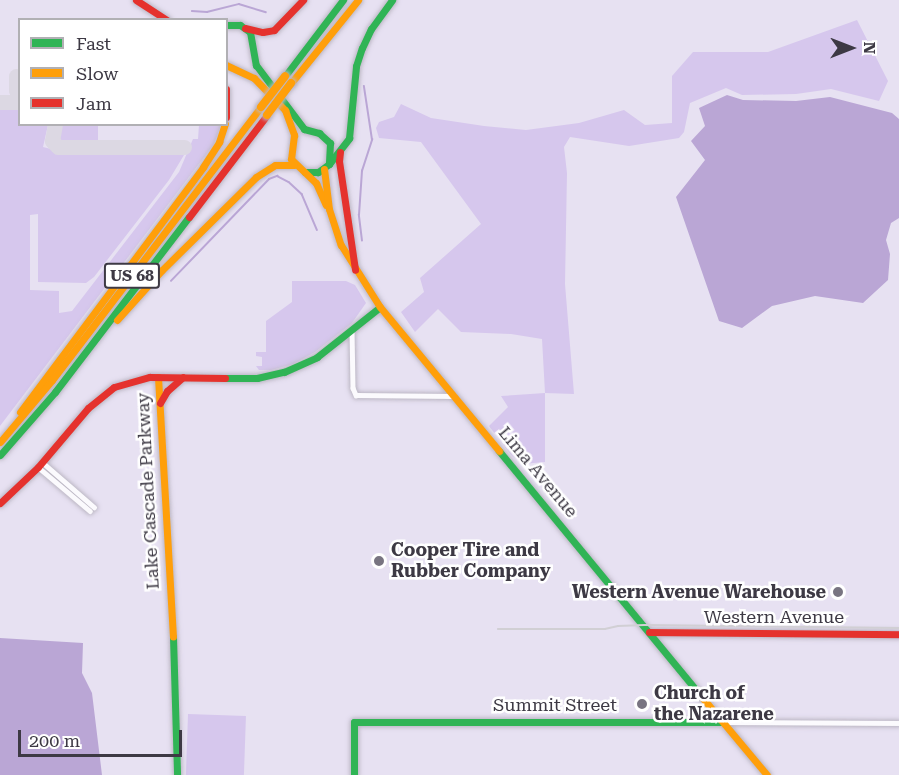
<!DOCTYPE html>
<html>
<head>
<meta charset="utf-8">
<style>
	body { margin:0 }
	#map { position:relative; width:899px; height:775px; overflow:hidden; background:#e7e1f2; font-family:"Roboto Serif",serif }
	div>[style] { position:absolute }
	.green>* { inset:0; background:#d6c7ed; transform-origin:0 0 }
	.water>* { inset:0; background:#baa6d5 }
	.stream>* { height:1.5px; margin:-0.75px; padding:0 0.75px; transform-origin:0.75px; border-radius:0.75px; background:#baa6d5 }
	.taxiway>* { height:15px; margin:-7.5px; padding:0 7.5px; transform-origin:7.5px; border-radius:7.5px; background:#dcd8e3 }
	.roads { filter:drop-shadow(0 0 2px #bcb7c4) drop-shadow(0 0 2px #bcb7c4) }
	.street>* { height:4.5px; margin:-2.25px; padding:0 2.25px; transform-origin:2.25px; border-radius:2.25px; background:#fbfafd }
	.fast>* { height:7px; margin:-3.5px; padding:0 3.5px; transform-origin:3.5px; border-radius:3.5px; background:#30b455 }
	.slow>* { height:7px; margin:-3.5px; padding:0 3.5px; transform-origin:3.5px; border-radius:3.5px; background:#ff9f0a }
	.jam>* { height:7px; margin:-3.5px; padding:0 3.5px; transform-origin:3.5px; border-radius:3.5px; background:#e5322d }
	.rail>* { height:1.5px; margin:-0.75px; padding:0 0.75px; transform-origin:0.75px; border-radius:0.75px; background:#d1cfd4 }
	.bridges { filter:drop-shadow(0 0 2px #bcb7c4) drop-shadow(0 0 2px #bcb7c4) }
	.slow-bridge>* { height:8px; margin:-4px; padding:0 4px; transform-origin:4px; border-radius:4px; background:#ff9f0a }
	.dots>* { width:16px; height:16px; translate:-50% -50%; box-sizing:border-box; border:3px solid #fff; border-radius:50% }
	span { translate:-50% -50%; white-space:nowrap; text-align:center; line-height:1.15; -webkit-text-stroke:5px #fff; paint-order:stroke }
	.shield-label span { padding:2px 4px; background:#fff; border:2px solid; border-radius:4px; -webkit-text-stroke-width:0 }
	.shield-label { font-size:16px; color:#3d3944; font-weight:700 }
	.street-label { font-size:18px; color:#3d3944 }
	.poi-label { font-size:18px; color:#3d3944; font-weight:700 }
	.left { translate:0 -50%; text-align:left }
	.right { translate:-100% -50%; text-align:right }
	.legend { position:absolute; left:18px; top:18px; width:210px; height:108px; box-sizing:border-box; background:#fff; border:2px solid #b1b0b4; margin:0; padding:8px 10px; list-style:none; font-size:18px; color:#3d3944 }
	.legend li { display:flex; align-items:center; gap:12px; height:30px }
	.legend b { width:30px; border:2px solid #b1b0b4 }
	.north { position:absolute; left:821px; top:18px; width:60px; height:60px; -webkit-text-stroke:4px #fff; paint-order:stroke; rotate:90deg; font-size:16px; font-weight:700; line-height:24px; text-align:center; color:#3d3944 }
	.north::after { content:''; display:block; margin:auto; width:21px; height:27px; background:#3d3944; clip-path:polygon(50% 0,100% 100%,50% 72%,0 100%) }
	.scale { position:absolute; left:18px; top:730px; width:164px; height:27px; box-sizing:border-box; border:3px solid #3d3944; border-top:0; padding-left:8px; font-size:18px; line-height:21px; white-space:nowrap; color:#3d3944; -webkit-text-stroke:4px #fff; paint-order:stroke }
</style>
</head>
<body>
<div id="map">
	<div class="green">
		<div style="clip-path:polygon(857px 20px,888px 81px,879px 101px,831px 89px,796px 94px,742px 95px,726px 88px,690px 103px,684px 132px,679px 138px,629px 146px,570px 137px,564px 147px,567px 173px,565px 284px,574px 394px,545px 393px,545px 462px,522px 464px,512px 456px,489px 426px,508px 407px,501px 396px,545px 393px,542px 339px,511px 334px,461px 332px,438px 309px,415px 332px,401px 312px,424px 292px,420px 278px,481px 224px,421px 142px,379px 138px,376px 128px,379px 122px,394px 117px,401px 104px,431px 118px,484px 126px,526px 130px,579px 123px,624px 110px,645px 125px,672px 123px,672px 76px,693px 52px,768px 52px)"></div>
		<div style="clip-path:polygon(0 108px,19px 108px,20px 124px,48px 125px,43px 147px,55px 150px,181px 152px,184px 155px,169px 180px,94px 277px,86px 283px,38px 282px,38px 214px,30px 215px,30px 290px,59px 291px,59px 313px,72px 311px,179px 172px,193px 139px,198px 139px,199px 125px,221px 125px,214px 144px,0 426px)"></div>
		<div style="clip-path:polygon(62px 125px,98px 125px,98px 144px,59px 144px,57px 140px)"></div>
		<div style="clip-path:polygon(292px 281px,346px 281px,355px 285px,366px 303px,352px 323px,315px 352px,293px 364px,271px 370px,259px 370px,256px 366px,262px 366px,262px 357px,256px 356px,256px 352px,266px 352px,266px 321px,292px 302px)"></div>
		<div style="left:188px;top:714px;width:58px;height:61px;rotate:2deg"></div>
	</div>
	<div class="water">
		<div style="clip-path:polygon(727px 95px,743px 100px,796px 101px,830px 97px,892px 113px,899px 119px,899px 218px,891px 223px,886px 240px,890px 254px,888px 280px,863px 303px,815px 296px,772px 306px,742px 328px,719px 321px,676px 197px,705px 160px,691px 141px,705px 126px,699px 108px)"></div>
		<div style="clip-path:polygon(0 638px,83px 643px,82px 673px,92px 693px,102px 775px,0 775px)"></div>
	</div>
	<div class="stream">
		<div style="left:192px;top:11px;width:15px;rotate:4deg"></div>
		<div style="left:207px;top:12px;width:33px;rotate:-14deg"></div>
		<div style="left:239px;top:4px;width:28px;rotate:17deg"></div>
		<div style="left:362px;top:241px;width:26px;rotate:-97deg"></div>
		<div style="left:359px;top:215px;width:44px;rotate:-86.1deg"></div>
		<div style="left:362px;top:171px;width:33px;rotate:-72deg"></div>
		<div style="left:372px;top:140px;width:54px;rotate:-98.6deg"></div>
		<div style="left:171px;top:281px;width:141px;rotate:-46.1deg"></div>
		<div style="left:269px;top:179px;width:9px;rotate:-21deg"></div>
		<div style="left:277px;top:176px;width:13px;rotate:27deg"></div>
		<div style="left:289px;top:182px;width:18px;rotate:43deg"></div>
		<div style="left:302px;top:194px;width:39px;rotate:67deg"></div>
	</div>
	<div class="taxiway">
		<div style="left:16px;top:76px;width:14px;rotate:90deg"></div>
		<div style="left:16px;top:90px;width:9px;rotate:63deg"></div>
		<div style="left:0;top:102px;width:20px"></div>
		<div style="left:55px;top:124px;width:17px;rotate:100deg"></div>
		<div style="left:52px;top:141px;width:8px;rotate:45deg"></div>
		<div style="left:58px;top:147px;width:126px"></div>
	</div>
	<div class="roads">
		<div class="street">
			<div style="left:352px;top:330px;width:58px;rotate:89deg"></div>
			<div style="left:353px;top:388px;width:8px;rotate:67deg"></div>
			<div style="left:356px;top:395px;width:98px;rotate:0.6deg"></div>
			<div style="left:42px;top:462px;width:69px;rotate:40.9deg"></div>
			<div style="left:38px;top:467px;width:68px;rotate:40.2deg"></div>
			<div style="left:724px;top:722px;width:175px;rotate:0.3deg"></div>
		</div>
		<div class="fast">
			<div style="left:226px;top:25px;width:14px"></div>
			<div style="left:240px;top:25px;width:12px;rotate:35deg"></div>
			<div style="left:250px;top:32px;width:34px;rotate:80deg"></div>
			<div style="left:256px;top:65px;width:80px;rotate:53.1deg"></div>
			<div style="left:304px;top:129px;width:16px;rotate:15deg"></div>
			<div style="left:319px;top:133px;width:15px;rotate:42deg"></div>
			<div style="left:330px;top:143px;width:21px;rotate:93deg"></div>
			<div style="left:329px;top:164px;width:14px;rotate:144deg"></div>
			<div style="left:318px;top:172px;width:13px;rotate:180deg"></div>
			<div style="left:285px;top:76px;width:96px;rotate:-52.7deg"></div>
			<div style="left:329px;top:164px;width:33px;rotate:-52deg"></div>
			<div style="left:349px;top:138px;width:72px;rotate:-84.4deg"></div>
			<div style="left:356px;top:66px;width:19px;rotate:-72deg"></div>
			<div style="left:362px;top:48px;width:21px;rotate:-65deg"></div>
			<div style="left:371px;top:29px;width:36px;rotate:-54deg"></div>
			<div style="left:225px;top:378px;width:32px"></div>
			<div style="left:257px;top:378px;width:28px;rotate:-13deg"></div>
			<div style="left:284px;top:372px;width:36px;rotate:-24deg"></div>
			<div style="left:317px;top:357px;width:80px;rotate:-38.4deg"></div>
			<div style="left:499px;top:451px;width:318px;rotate:50.5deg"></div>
			<div style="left:0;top:455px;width:84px;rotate:-48.9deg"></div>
			<div style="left:55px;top:392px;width:220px;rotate:-52.6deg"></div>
			<div style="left:173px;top:637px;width:138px;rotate:88.3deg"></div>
			<div style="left:354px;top:775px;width:53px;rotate:-90deg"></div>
			<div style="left:354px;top:722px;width:370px"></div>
		</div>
		<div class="slow">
			<div style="left:226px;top:65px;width:31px;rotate:25deg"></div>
			<div style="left:254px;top:78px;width:45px;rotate:45.9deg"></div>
			<div style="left:285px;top:110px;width:27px;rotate:70deg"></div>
			<div style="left:294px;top:135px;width:24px;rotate:97deg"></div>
			<div style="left:291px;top:159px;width:35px;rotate:44deg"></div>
			<div style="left:316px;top:183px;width:24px;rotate:66deg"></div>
			<div style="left:291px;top:83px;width:107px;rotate:-51.1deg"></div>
			<div style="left:324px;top:169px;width:40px;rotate:82.9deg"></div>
			<div style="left:329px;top:209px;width:38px;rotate:72deg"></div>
			<div style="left:341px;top:245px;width:73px;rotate:57.8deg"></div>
			<div style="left:380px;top:307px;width:187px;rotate:50.4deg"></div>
			<div style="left:117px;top:320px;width:67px;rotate:-48deg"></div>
			<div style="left:162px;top:270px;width:132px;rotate:-44.7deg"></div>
			<div style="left:256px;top:177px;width:22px;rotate:-32deg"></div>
			<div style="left:275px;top:165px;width:19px"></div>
			<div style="left:158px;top:377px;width:260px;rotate:86.7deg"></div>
			<div style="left:20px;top:412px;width:306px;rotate:-53.2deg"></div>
			<div style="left:203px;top:167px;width:30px;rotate:-57deg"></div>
			<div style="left:219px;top:142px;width:19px;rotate:-72deg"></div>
			<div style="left:0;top:442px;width:81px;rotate:-50deg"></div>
			<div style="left:52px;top:380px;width:344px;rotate:-52.6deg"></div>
			<div style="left:701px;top:696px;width:103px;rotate:50.1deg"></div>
		</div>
		<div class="jam">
			<div style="left:136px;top:0;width:37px;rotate:33deg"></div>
			<div style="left:245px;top:28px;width:18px;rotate:13deg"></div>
			<div style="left:263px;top:32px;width:11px;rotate:-10deg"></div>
			<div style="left:274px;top:30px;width:42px;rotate:-46deg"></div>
			<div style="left:226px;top:89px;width:28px;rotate:90deg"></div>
			<div style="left:340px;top:152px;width:9px;rotate:96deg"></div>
			<div style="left:339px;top:161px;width:110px;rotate:81.6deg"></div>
			<div style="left:189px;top:217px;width:128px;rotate:-52.6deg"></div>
			<div style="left:160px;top:403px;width:14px;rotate:-60deg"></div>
			<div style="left:167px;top:391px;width:21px;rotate:-41deg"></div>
			<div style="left:0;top:503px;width:52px;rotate:-43.5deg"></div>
			<div style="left:38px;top:467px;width:77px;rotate:-49.7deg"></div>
			<div style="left:88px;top:408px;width:33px;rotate:-39deg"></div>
			<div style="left:114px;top:387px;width:37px;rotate:-16deg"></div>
			<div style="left:150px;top:377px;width:75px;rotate:0.8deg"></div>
			<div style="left:649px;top:632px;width:250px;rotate:0.5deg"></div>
		</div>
	</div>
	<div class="rail">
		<div style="left:498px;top:629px;width:107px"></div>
		<div style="left:605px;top:629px;width:13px;rotate:-13deg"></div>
		<div style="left:618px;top:626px;width:26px;rotate:-2deg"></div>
		<div style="left:644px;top:625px;width:255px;rotate:0.7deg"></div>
	</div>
	<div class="bridges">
		<div class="slow-bridge">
			<div style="left:261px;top:107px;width:39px;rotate:-52deg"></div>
			<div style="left:267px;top:115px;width:40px;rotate:-53deg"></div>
		</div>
	</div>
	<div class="dots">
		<div style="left:379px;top:561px;background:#787481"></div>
		<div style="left:838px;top:592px;background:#787481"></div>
		<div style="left:642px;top:704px;background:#787481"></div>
	</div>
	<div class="shield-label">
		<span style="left:132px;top:276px">US 68</span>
	</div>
	<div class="street-label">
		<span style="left:538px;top:472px;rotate:50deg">Lima Avenue</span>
		<span style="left:148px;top:491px;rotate:-93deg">Lake Cascade Parkway</span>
		<span style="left:774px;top:617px">Western Avenue</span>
		<span style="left:555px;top:705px">Summit Street</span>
	</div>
	<div class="poi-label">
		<span class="left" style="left:391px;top:561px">Cooper Tire and<br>Rubber Company</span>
		<span class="right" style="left:826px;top:592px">Western Avenue Warehouse</span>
		<span class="left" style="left:654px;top:704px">Church of<br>the Nazarene</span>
	</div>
	<ul class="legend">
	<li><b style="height:8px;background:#30b455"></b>Fast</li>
	<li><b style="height:8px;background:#ff9f0a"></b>Slow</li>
	<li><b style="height:8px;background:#e5322d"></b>Jam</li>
	</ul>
	<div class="north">N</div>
	<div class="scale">200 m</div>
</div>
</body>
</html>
